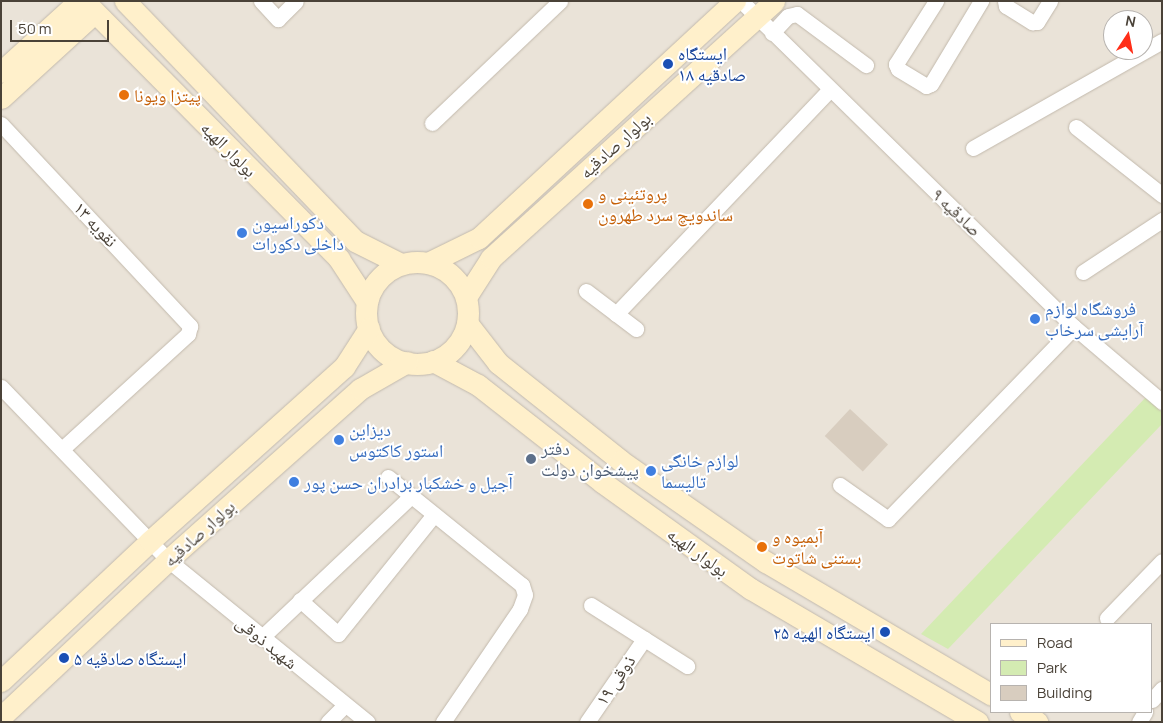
<!DOCTYPE html>
<html>
<head>
<meta charset="utf-8">
<style>
	body { margin:0 }
	#map { position:relative; width:1163px; height:723px; overflow:hidden; background:#f6f2ea; font-family:Manrope,"Noto Naskh Arabic",sans-serif }
	div>[style] { position:absolute }
	.residential>* { inset:0; background:#eae3d8 }
	.green>* { inset:0; background:#d4ebb2 }
	.building>* { inset:0; background:#d8cdbf; transform-origin:0 0 }
	.roads { filter:drop-shadow(0 0 1px #c2b9ac) drop-shadow(0 0 1px #c2b9ac) }
	.street>* { height:15px; margin:-7.5px; padding:0 7.5px; transform-origin:7.5px; border-radius:7.5px; background:#fff }
	.secondary>* { height:21px; margin:-10.5px; padding:0 10.5px; transform-origin:10.5px; border-radius:10.5px; background:#fff0cb }
	.secondary>.ring { margin:-10.5px; padding:0; box-sizing:content-box; background:none; border:21px solid #fff0cb; border-radius:50% }
	.dots>* { width:14px; height:14px; translate:-50% -50%; box-sizing:border-box; border:2px solid #fff; border-radius:50% }
	span { translate:-50% -50%; white-space:nowrap; text-align:center; line-height:1.15; -webkit-text-stroke:4px #fff; paint-order:stroke }
	.transit-label { font-size:18px; color:#164399 }
	.left { translate:0 -50%; text-align:left }
	.right { translate:-100% -50%; text-align:right }
	.food-label { font-size:18px; color:#c56008 }
	.street-label { font-size:18px; color:#4a4238 }
	.shop-label { font-size:18px; color:#366cbe }
	.service-label { font-size:18px; color:#4e5e75 }
	.frame { position:absolute; inset:0; border:2px solid #4a4238; pointer-events:none }
	.legend { position:absolute; left:990px; top:623px; width:162px; height:90px; box-sizing:border-box; background:#fff; border:1px solid #b7b3af; margin:0; padding:6px 9px; list-style:none; font-size:15px; color:#4a4238 }
	.legend li { display:flex; align-items:center; gap:10px; height:25px }
	.legend b { width:25px; border:1px solid #b7b3af }
	.north { position:absolute; left:1103px; top:10px; width:50px; height:50px; box-sizing:border-box; background:#fff; border:1px solid #b7b3af; border-radius:50%; rotate:11deg; font-size:14px; font-weight:700; line-height:20px; text-align:center; color:#4a4238 }
	.north::after { content:''; display:block; margin:auto; width:18px; height:22px; background:#ff2e18; clip-path:polygon(50% 0,100% 100%,50% 72%,0 100%) }
	.scale { position:absolute; left:10px; top:20px; width:99px; height:22px; box-sizing:border-box; border:2px solid #4a4238; border-top:0; padding-left:6px; font-size:15px; line-height:18px; white-space:nowrap; color:#4a4238; -webkit-text-stroke:4px #fff; paint-order:stroke }
</style>
</head>
<body>
<div id="map">
	<div class="residential">
		<div style="clip-path:polygon(evenodd,1px 1px,1162px 1px,1162px 722px,1px 722px,1px 1px,1113px 20px,1143px 20px,1143px 50px,1113px 50px,1113px 20px,1px 1px,992px 624px,1152px 624px,1152px 712px,992px 712px,992px 624px)"></div>
	</div>
	<div class="green">
		<div style="clip-path:polygon(1147px 396px,1162px 410px,1162px 424px,948px 649px,921px 634px)"></div>
	</div>
	<div class="building">
		<div style="left:850px;top:409px;width:52px;height:37px;rotate:43deg"></div>
	</div>
	<div class="roads">
		<div class="street">
			<div style="left:261px;top:1px;width:25px;rotate:47deg"></div>
			<div style="left:278px;top:19px;width:25px;rotate:-45deg"></div>
			<div style="left:741px;top:1px;width:466px;rotate:44.4deg"></div>
			<div style="left:1074px;top:327px;width:116px;rotate:40.4deg"></div>
			<div style="left:936px;top:1px;width:75px;rotate:122.4deg"></div>
			<div style="left:896px;top:64px;width:5px;rotate:68deg"></div>
			<div style="left:898px;top:69px;width:33px;rotate:31deg"></div>
			<div style="left:926px;top:86px;width:5px;rotate:-22deg"></div>
			<div style="left:931px;top:84px;width:97px;rotate:-58.9deg"></div>
			<div style="left:1005px;top:1px;width:5px;rotate:79deg"></div>
			<div style="left:1006px;top:6px;width:31px;rotate:32deg"></div>
			<div style="left:1032px;top:22px;width:5px"></div>
			<div style="left:1037px;top:22px;width:25px;rotate:-58deg"></div>
			<div style="left:772px;top:33px;width:23px;rotate:-47deg"></div>
			<div style="left:788px;top:16px;width:9px;rotate:-13deg"></div>
			<div style="left:797px;top:14px;width:86px;rotate:36.5deg"></div>
			<div style="left:432px;top:123px;width:177px;rotate:-43.6deg"></div>
			<div style="left:1px;top:124px;width:277px;rotate:46.9deg"></div>
			<div style="left:190px;top:326px;width:8px;rotate:104deg"></div>
			<div style="left:188px;top:334px;width:171px;rotate:137.6deg"></div>
			<div style="left:1076px;top:127px;width:110px;rotate:38.3deg"></div>
			<div style="left:973px;top:148px;width:217px;rotate:-29.5deg"></div>
			<div style="left:1083px;top:272px;width:95px;rotate:-33.4deg"></div>
			<div style="left:586px;top:291px;width:63px;rotate:37.2deg"></div>
			<div style="left:616px;top:314px;width:309px;rotate:-46.4deg"></div>
			<div style="left:1px;top:387px;width:240px;rotate:46deg"></div>
			<div style="left:168px;top:560px;width:257px;rotate:39.1deg"></div>
			<div style="left:388px;top:477px;width:172px;rotate:38.9deg"></div>
			<div style="left:522px;top:585px;width:10px;rotate:73deg"></div>
			<div style="left:525px;top:595px;width:15px;rotate:110deg"></div>
			<div style="left:520px;top:609px;width:137px;rotate:124.3deg"></div>
			<div style="left:840px;top:485px;width:59px;rotate:35.3deg"></div>
			<div style="left:888px;top:519px;width:267px;rotate:-45.9deg"></div>
			<div style="left:300px;top:600px;width:51px;rotate:41.8deg"></div>
			<div style="left:338px;top:634px;width:151px;rotate:-51.2deg"></div>
			<div style="left:591px;top:605px;width:114px;rotate:32.4deg"></div>
			<div style="left:1107px;top:618px;width:79px;rotate:-46deg"></div>
			<div style="left:261px;top:638px;width:205px;rotate:-43.4deg"></div>
			<div style="left:1152px;top:700px;width:15px;rotate:-48deg"></div>
			<div style="left:328px;top:722px;width:24px;rotate:-45deg"></div>
			<div style="left:587px;top:722px;width:101px;rotate:-55.5deg"></div>
			<div style="left:1139px;top:722px;width:12px;rotate:-59deg"></div>
		</div>
		<div class="secondary">
			<div style="left:84px;top:1px;width:363px;rotate:45.3deg"></div>
			<div style="left:339px;top:259px;width:51px;rotate:56.9deg"></div>
			<div style="left:125px;top:1px;width:332px;rotate:46.2deg"></div>
			<div style="left:355px;top:241px;width:51px;rotate:26.6deg"></div>
			<div style="left:1px;top:72px;width:105px;rotate:-42.3deg"></div>
			<div style="left:1px;top:98px;width:126px;rotate:-42.4deg"></div>
			<div class="ring" style="left:366px;top:262px;width:81px;height:81px"></div>
			<div style="left:428px;top:263px;width:57px;rotate:-26.1deg"></div>
			<div style="left:479px;top:238px;width:349px;rotate:-42.8deg"></div>
			<div style="left:466px;top:297px;width:46px;rotate:-57.3deg"></div>
			<div style="left:491px;top:258px;width:382px;rotate:-42.2deg"></div>
			<div style="left:467px;top:323px;width:51px;rotate:52.2deg"></div>
			<div style="left:498px;top:363px;width:157px;rotate:38.5deg"></div>
			<div style="left:621px;top:461px;width:177px;rotate:34.9deg"></div>
			<div style="left:766px;top:562px;width:262px;rotate:30.5deg"></div>
			<div style="left:433px;top:361px;width:51px;rotate:28.1deg"></div>
			<div style="left:478px;top:385px;width:157px;rotate:38deg"></div>
			<div style="left:602px;top:482px;width:183px;rotate:35.7deg"></div>
			<div style="left:751px;top:589px;width:263px;rotate:30.4deg"></div>
			<div style="left:1px;top:681px;width:204px;rotate:-43.2deg"></div>
			<div style="left:150px;top:541px;width:261px;rotate:-41.9deg"></div>
			<div style="left:344px;top:367px;width:46px;rotate:-57.3deg"></div>
			<div style="left:1020px;top:712px;width:20px;rotate:30deg"></div>
			<div style="left:1px;top:717px;width:229px;rotate:-43.2deg"></div>
			<div style="left:168px;top:560px;width:257px;rotate:-41.7deg"></div>
			<div style="left:360px;top:389px;width:54px;rotate:-29.9deg"></div>
		</div>
	</div>
	<div class="dots">
		<div style="left:668px;top:64px;background:#1a4fb4"></div>
		<div style="left:124px;top:95px;background:#e8710a"></div>
		<div style="left:588px;top:204px;background:#e8710a"></div>
		<div style="left:242px;top:233px;background:#3f7fe0"></div>
		<div style="left:1035px;top:319px;background:#3f7fe0"></div>
		<div style="left:339px;top:440px;background:#3f7fe0"></div>
		<div style="left:531px;top:459px;background:#5c6f8a"></div>
		<div style="left:651px;top:471px;background:#3f7fe0"></div>
		<div style="left:294px;top:482px;background:#3f7fe0"></div>
		<div style="left:762px;top:547px;background:#e8710a"></div>
		<div style="left:885px;top:632px;background:#1a4fb4"></div>
		<div style="left:64px;top:658px;background:#1a4fb4"></div>
	</div>
	<div class="transit-label">
		<span class="left" style="left:678px;top:64px">ایستگاه<br>صادقیه ۱۸</span>
		<span class="right" style="left:875px;top:632px">ایستگاه الهیه ۲۵</span>
		<span class="left" style="left:74px;top:658px">ایستگاه صادقیه ۵</span>
	</div>
	<div class="food-label">
		<span class="left" style="left:134px;top:95px">پیتزا ویونا</span>
		<span class="left" style="left:598px;top:204px">پروتئینی و<br>ساندویچ سرد طهرون</span>
		<span class="left" style="left:772px;top:547px">آبمیوه و<br>بستنی شاتوت</span>
	</div>
	<div class="street-label">
		<span style="left:615px;top:145px;rotate:-42deg">بولوار صادقیه</span>
		<span style="left:229px;top:149px;rotate:45deg">بولوار الهیه</span>
		<span style="left:957px;top:212px;rotate:44deg">صادقیه ۹</span>
		<span style="left:96px;top:224px;rotate:47deg">نقویه ۱۳</span>
		<span style="left:199px;top:533px;rotate:-42deg">بولوار صادقیه</span>
		<span style="left:698px;top:552px;rotate:36deg">بولوار الهیه</span>
		<span style="left:267px;top:642px;rotate:39deg">شهید ذوقی</span>
		<span style="left:615px;top:680px;rotate:-56deg">ذوقی ۱۹</span>
	</div>
	<div class="shop-label">
		<span class="left" style="left:252px;top:233px">دکوراسیون<br>داخلی دکورات</span>
		<span class="left" style="left:1045px;top:319px">فروشگاه لوازم<br>آرایشی سرخاب</span>
		<span class="left" style="left:349px;top:440px">دیزاین<br>استور کاکتوس</span>
		<span class="left" style="left:661px;top:471px">لوازم خانگی<br>تالیسما</span>
		<span class="left" style="left:304px;top:482px">آجیل و خشکبار برادران حسن پور</span>
	</div>
	<div class="service-label">
		<span class="left" style="left:541px;top:459px">دفتر<br>پیشخوان دولت</span>
	</div>
	<div class="frame"></div>
	<ul class="legend">
	<li><b style="height:6px;background:#fff0cb"></b>Road</li>
	<li><b style="height:14px;background:#d4ebb2"></b>Park</li>
	<li><b style="height:14px;background:#d8cdbf"></b>Building</li>
	</ul>
	<div class="north">N</div>
	<div class="scale">50 m</div>
</div>
</body>
</html>
